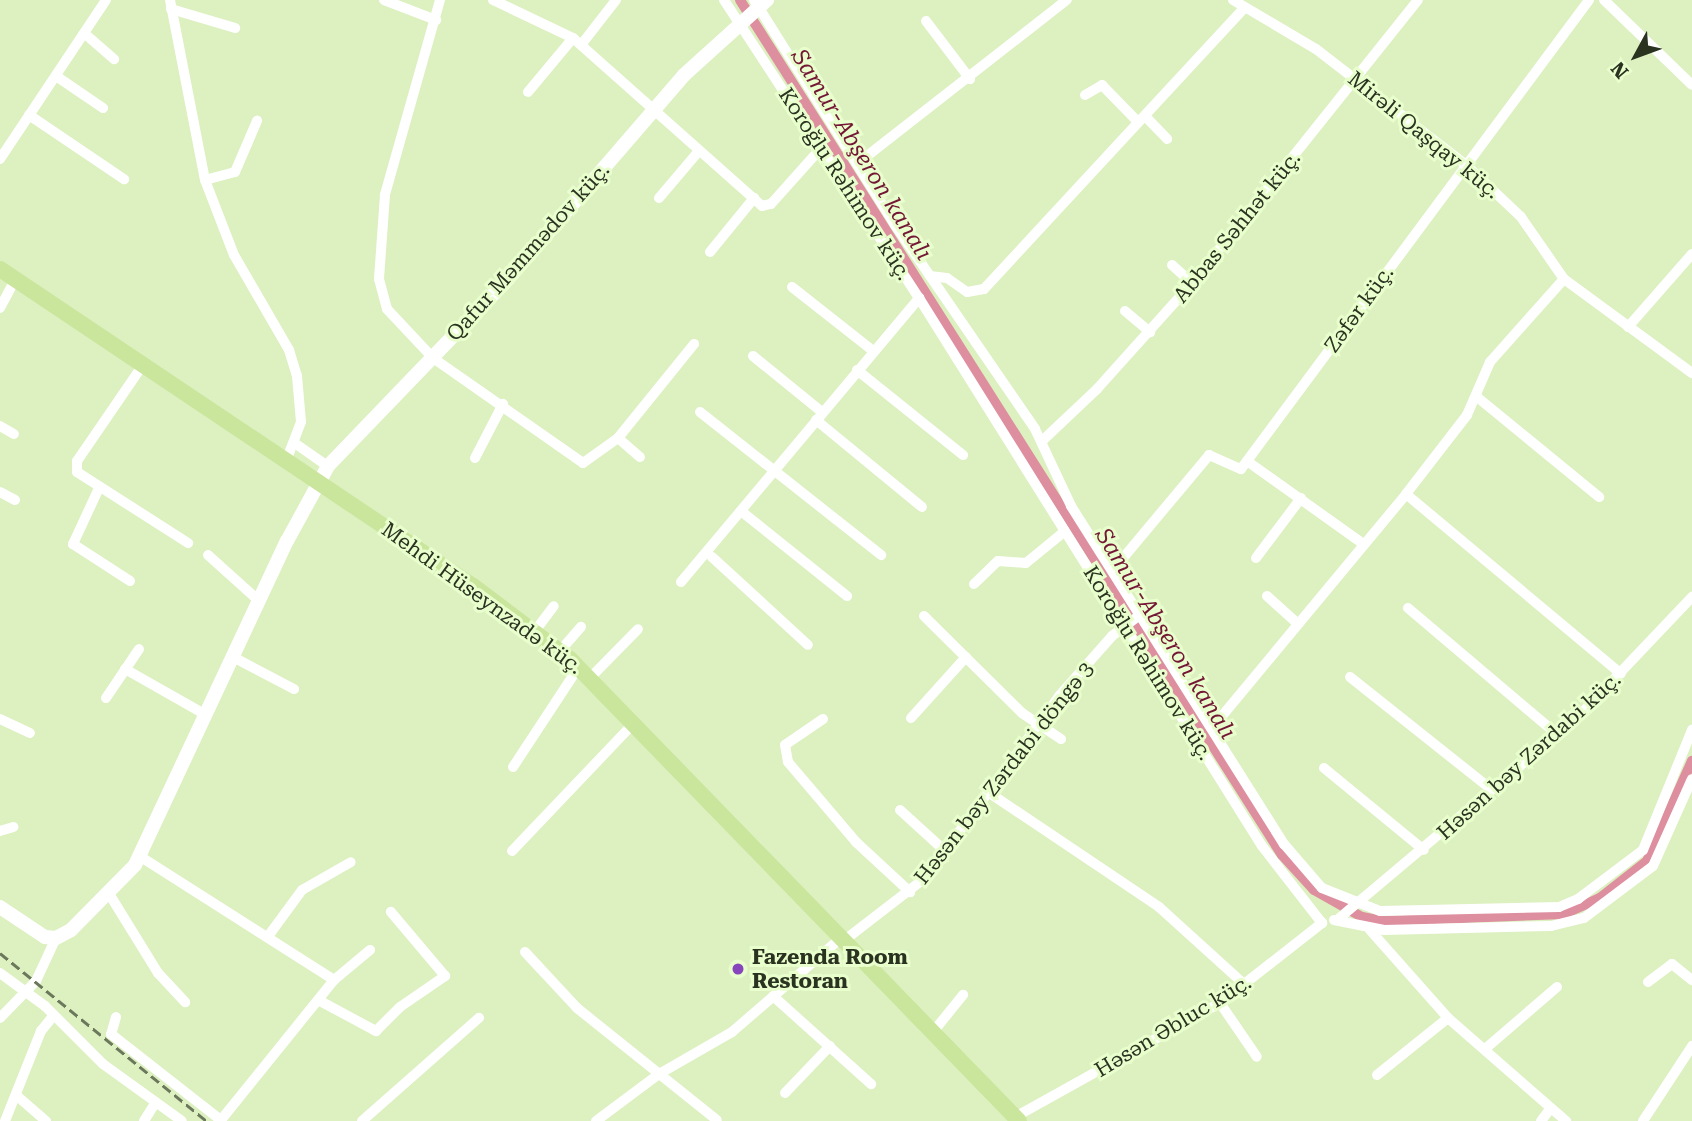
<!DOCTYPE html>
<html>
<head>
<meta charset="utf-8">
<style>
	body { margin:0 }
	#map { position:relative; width:1692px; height:1121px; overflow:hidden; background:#dcf0c0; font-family:"Roboto Serif",serif }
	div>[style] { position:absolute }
	.canal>* { height:10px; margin:-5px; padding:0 5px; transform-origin:5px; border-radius:5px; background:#de8f9f }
	.street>* { height:10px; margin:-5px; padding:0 5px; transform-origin:5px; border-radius:5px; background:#fff }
	.secondary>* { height:14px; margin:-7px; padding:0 7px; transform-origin:7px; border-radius:7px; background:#fff }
	.primary>* { height:16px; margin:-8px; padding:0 8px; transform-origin:8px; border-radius:8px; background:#cae59c }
	.rail>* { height:2.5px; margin-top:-1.25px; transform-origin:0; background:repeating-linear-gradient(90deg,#6c785b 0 10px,transparent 0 15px) }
	.dots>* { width:19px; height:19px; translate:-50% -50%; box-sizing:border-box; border:4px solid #e9fecd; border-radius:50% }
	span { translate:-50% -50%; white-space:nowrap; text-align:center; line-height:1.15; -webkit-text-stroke:6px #e9fecd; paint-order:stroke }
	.street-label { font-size:21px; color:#2a3220 }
	.poi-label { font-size:21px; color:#2a3220; font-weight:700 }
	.left { translate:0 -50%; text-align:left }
	.water-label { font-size:23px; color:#731735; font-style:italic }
	.north { position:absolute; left:1601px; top:21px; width:70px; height:70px; -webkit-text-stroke:5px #e9fecd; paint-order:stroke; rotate:229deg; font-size:19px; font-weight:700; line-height:28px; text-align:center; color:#2a3220 }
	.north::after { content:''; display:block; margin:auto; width:24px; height:32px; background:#2a3220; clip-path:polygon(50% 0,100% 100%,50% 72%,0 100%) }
</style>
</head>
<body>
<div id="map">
	<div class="canal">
		<div style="left:740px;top:0;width:1012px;rotate:57.63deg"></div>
		<div style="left:1282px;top:855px;width:47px;rotate:47.6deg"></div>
		<div style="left:1314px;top:890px;width:55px;rotate:29.4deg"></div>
		<div style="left:1362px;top:917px;width:21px;rotate:11deg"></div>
		<div style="left:1383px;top:921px;width:181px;rotate:-2.2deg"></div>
		<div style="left:1564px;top:914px;width:39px;rotate:-24deg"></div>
		<div style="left:1600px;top:898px;width:60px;rotate:-38.2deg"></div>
		<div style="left:1647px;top:861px;width:110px;rotate:-65.8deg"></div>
	</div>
	<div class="street">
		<div style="left:170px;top:0;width:183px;rotate:79deg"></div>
		<div style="left:205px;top:180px;width:80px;rotate:68.9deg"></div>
		<div style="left:234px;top:255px;width:110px;rotate:59.9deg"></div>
		<div style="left:289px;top:350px;width:27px;rotate:73deg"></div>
		<div style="left:297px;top:376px;width:46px;rotate:85deg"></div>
		<div style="left:301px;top:422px;width:42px;rotate:111deg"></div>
		<div style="left:384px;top:0;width:56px;rotate:21deg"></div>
		<div style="left:440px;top:0;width:203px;rotate:105.8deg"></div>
		<div style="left:385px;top:195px;width:84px;rotate:94.1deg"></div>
		<div style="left:379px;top:279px;width:31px;rotate:75deg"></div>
		<div style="left:387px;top:309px;width:67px;rotate:46.8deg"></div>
		<div style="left:433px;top:358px;width:183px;rotate:35deg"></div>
		<div style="left:583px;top:463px;width:43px;rotate:-35.5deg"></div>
		<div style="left:618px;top:438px;width:121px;rotate:-51deg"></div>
		<div style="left:493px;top:0;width:89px;rotate:25.4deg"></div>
		<div style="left:573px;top:38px;width:253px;rotate:41.6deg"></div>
		<div style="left:762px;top:206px;width:9px;rotate:-13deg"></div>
		<div style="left:771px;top:204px;width:76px;rotate:-48.2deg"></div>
		<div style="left:724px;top:0;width:356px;rotate:56.8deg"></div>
		<div style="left:919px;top:298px;width:646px;rotate:57.96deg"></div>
		<div style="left:1262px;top:846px;width:98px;rotate:52.1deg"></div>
		<div style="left:754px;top:0;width:266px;rotate:57.9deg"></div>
		<div style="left:895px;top:225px;width:247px;rotate:55.5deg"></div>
		<div style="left:1035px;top:429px;width:85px;rotate:64.9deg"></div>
		<div style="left:1071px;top:506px;width:400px;rotate:57.8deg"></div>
		<div style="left:1284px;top:844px;width:58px;rotate:49.2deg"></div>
		<div style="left:1322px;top:888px;width:62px;rotate:21.6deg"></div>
		<div style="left:1380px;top:911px;width:179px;rotate:-1.3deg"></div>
		<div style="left:1559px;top:907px;width:21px;rotate:-23deg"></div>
		<div style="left:1578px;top:899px;width:81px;rotate:-37deg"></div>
		<div style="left:1643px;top:850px;width:130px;rotate:-67.8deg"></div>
		<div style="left:1233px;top:0;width:96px;rotate:30.6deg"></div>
		<div style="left:1316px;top:49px;width:188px;rotate:37.7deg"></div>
		<div style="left:1465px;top:164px;width:77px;rotate:43.4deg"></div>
		<div style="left:1521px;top:217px;width:75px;rotate:55.3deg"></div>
		<div style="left:1564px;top:279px;width:159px;rotate:36.3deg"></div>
		<div style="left:1604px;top:0;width:122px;rotate:44deg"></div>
		<div style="left:171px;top:9px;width:67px;rotate:16.5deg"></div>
		<div style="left:926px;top:21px;width:73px;rotate:52.8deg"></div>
		<div style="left:84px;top:33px;width:40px;rotate:41deg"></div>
		<div style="left:581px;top:45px;width:57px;rotate:-52.1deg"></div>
		<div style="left:56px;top:76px;width:57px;rotate:34.2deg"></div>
		<div style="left:528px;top:92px;width:70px;rotate:-50.2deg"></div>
		<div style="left:1085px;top:95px;width:20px;rotate:-30deg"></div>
		<div style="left:1102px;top:85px;width:52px;rotate:45.8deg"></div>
		<div style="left:29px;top:115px;width:115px;rotate:34deg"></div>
		<div style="left:1145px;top:116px;width:32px;rotate:46deg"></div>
		<div style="left:0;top:159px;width:191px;rotate:-56.3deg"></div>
		<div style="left:858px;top:163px;width:265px;rotate:-38deg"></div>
		<div style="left:205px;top:180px;width:31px;rotate:-15deg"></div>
		<div style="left:235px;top:172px;width:56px;rotate:-66.7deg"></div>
		<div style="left:659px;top:198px;width:60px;rotate:-49.7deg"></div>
		<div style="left:710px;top:252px;width:70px;rotate:-50.8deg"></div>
		<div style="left:1172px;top:265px;width:27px;rotate:42deg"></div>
		<div style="left:930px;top:276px;width:17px;rotate:7deg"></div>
		<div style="left:947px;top:278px;width:24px;rotate:35deg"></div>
		<div style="left:967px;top:292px;width:17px;rotate:-10deg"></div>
		<div style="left:984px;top:289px;width:383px;rotate:-47.2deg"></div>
		<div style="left:792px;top:287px;width:102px;rotate:38.2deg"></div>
		<div style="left:0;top:308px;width:24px;rotate:-62deg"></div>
		<div style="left:1125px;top:311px;width:33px;rotate:40deg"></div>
		<div style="left:1628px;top:327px;width:97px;rotate:-48.8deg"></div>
		<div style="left:753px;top:356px;width:89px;rotate:39.1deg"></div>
		<div style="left:857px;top:370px;width:136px;rotate:38.7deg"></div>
		<div style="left:138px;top:372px;width:108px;rotate:124.4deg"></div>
		<div style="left:77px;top:461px;width:11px;rotate:90deg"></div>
		<div style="left:77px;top:472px;width:132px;rotate:32.6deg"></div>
		<div style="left:1477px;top:397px;width:158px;rotate:39.3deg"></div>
		<div style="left:700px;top:412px;width:231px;rotate:38.3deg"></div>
		<div style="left:816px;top:420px;width:137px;rotate:39.4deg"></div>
		<div style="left:0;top:426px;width:16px;rotate:30deg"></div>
		<div style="left:618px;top:438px;width:29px;rotate:41deg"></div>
		<div style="left:1042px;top:441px;width:76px;rotate:-43.4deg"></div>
		<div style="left:1097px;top:389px;width:142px;rotate:-48.1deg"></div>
		<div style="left:1192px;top:283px;width:362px;rotate:-51.4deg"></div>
		<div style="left:296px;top:444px;width:39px;rotate:35deg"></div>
		<div style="left:475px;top:458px;width:61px;rotate:-62.6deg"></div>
		<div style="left:1247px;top:461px;width:141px;rotate:35.5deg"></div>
		<div style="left:99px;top:488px;width:62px;rotate:114.9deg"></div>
		<div style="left:73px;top:544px;width:68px;rotate:33deg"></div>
		<div style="left:0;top:492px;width:17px;rotate:28deg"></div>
		<div style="left:1406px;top:494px;width:280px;rotate:39.9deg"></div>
		<div style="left:741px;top:511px;width:136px;rotate:38.7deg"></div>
		<div style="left:208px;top:555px;width:67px;rotate:42deg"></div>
		<div style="left:712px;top:557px;width:130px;rotate:42.5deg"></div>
		<div style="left:1256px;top:558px;width:75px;rotate:-53.1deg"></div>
		<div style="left:1113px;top:570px;width:150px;rotate:-50.1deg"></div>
		<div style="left:1209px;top:455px;width:35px;rotate:24deg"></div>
		<div style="left:1241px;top:469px;width:584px;rotate:-53.42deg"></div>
		<div style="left:681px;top:582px;width:371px;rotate:-50deg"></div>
		<div style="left:974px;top:584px;width:33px;rotate:-44deg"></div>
		<div style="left:998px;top:561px;width:28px;rotate:4deg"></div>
		<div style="left:1026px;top:563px;width:50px;rotate:-39.4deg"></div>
		<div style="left:1267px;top:596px;width:40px;rotate:42deg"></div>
		<div style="left:1408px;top:608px;width:197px;rotate:40.3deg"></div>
		<div style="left:924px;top:616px;width:138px;rotate:44.7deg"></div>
		<div style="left:1022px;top:713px;width:47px;rotate:33.7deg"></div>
		<div style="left:535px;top:631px;width:31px;rotate:-53deg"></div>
		<div style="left:560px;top:651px;width:32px;rotate:-49deg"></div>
		<div style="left:233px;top:657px;width:69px;rotate:27.7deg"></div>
		<div style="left:125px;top:669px;width:93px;rotate:29.6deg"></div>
		<div style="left:591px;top:677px;width:67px;rotate:-45.6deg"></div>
		<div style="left:1350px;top:677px;width:181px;rotate:38.5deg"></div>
		<div style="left:106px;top:698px;width:59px;rotate:-56deg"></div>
		<div style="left:911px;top:718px;width:82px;rotate:-48deg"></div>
		<div style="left:0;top:719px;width:33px;rotate:25deg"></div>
		<div style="left:823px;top:719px;width:46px;rotate:145.6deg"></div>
		<div style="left:785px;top:745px;width:17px;rotate:80deg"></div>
		<div style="left:788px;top:762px;width:105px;rotate:49.6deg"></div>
		<div style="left:856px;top:842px;width:74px;rotate:42.8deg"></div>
		<div style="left:1212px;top:728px;width:304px;rotate:-50.3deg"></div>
		<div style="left:1406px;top:494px;width:100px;rotate:-52.3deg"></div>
		<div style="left:1467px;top:415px;width:58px;rotate:-66.5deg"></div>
		<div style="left:1490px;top:362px;width:111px;rotate:-48.3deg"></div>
		<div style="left:513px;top:767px;width:111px;rotate:-56.7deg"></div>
		<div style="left:1324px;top:768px;width:129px;rotate:39.4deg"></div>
		<div style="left:988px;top:792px;width:206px;rotate:33.9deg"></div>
		<div style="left:1159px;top:907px;width:116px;rotate:42.2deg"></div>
		<div style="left:900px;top:810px;width:59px;rotate:42.3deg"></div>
		<div style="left:0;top:831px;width:14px;rotate:-17deg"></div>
		<div style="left:512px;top:851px;width:170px;rotate:-46.4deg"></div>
		<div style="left:141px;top:857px;width:229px;rotate:32.5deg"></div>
		<div style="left:108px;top:892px;width:95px;rotate:58.3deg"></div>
		<div style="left:158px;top:973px;width:40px;rotate:47deg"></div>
		<div style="left:1334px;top:920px;width:51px;rotate:11.3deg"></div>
		<div style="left:1384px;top:930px;width:167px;rotate:-1.4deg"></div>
		<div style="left:1551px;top:926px;width:34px;rotate:-14deg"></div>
		<div style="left:1584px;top:918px;width:86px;rotate:-37deg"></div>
		<div style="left:1653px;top:866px;width:95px;rotate:-65.9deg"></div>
		<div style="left:1337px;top:920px;width:315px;rotate:-40.1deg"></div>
		<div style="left:1578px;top:717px;width:166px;rotate:-46.5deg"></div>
		<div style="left:1370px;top:930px;width:118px;rotate:48.4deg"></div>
		<div style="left:1448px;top:1018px;width:157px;rotate:41.1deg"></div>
		<div style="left:269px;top:935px;width:56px;rotate:-53.7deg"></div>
		<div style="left:302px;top:890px;width:56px;rotate:-29.7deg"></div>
		<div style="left:846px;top:939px;width:100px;rotate:-37.7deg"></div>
		<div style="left:925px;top:878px;width:226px;rotate:-53.6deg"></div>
		<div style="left:1059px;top:696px;width:80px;rotate:-48.5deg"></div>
		<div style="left:1112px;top:636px;width:36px;rotate:-37deg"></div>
		<div style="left:525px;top:952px;width:76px;rotate:47.1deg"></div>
		<div style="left:577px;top:1008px;width:179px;rotate:38.7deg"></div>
		<div style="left:0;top:973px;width:56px;rotate:36.3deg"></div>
		<div style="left:45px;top:1006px;width:82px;rotate:45deg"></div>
		<div style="left:103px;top:1064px;width:97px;rotate:35.8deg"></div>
		<div style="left:1648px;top:982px;width:30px;rotate:-37deg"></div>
		<div style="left:1672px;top:964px;width:26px;rotate:39deg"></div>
		<div style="left:773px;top:996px;width:132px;rotate:41.9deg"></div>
		<div style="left:320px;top:1001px;width:64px;rotate:28.2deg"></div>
		<div style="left:376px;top:1031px;width:34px;rotate:-45deg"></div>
		<div style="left:400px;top:1007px;width:55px;rotate:-34.6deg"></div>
		<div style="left:445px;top:976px;width:84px;rotate:-130.2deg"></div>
		<div style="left:1220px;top:1003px;width:65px;rotate:55.6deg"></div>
		<div style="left:116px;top:1017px;width:18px;rotate:106deg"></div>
		<div style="left:111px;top:1034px;width:141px;rotate:38.1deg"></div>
		<div style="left:0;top:1018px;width:52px;rotate:-45.8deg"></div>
		<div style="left:36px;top:981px;width:47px;rotate:-65.1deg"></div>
		<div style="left:933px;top:1032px;width:48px;rotate:-51deg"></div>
		<div style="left:1485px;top:1049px;width:95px;rotate:-40.7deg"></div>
		<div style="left:1377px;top:1075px;width:91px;rotate:-38.8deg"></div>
		<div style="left:785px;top:1093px;width:65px;rotate:-46.2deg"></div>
		<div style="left:16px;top:1095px;width:40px;rotate:41deg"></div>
		<div style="left:1015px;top:1117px;width:235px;rotate:-29.1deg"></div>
		<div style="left:1220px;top:1003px;width:130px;rotate:-38.1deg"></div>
		<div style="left:221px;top:1120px;width:180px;rotate:-51.1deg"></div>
		<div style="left:334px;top:980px;width:47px;rotate:-39.8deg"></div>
		<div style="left:5px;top:1121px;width:97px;rotate:-68.2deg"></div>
		<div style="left:41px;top:1031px;width:19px;rotate:-51deg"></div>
		<div style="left:144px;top:1121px;width:22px;rotate:-58deg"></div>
		<div style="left:362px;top:1121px;width:156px;rotate:-41.4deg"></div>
		<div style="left:596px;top:1121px;width:79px;rotate:-36.7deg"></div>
		<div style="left:659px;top:1074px;width:84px;rotate:-29.9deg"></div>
		<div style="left:732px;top:1032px;width:136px;rotate:-40.8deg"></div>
		<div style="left:1541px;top:1121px;width:15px;rotate:-53deg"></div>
		<div style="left:1643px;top:1121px;width:90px;rotate:-56.8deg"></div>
	</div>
	<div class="secondary">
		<div style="left:0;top:907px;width:54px;rotate:33.7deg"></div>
		<div style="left:45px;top:937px;width:11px;rotate:5deg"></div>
		<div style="left:56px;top:938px;width:17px;rotate:-28deg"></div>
		<div style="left:71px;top:930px;width:91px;rotate:-45.4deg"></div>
		<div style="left:135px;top:865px;width:358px;rotate:-64.9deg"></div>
		<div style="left:287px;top:541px;width:85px;rotate:-61.3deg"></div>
		<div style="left:328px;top:466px;width:260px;rotate:-46.1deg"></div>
		<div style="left:508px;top:279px;width:269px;rotate:-49.2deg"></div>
		<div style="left:684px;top:75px;width:112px;rotate:-42.1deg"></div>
	</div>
	<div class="primary">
		<div style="left:0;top:269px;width:569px;rotate:33.83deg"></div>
		<div style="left:473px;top:586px;width:121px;rotate:37deg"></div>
		<div style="left:570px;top:659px;width:644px;rotate:45.82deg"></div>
	</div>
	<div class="rail">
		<div style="left:0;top:953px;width:267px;rotate:39.1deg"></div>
	</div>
	<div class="dots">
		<div style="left:738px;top:969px;background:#8746bb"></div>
	</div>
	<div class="street-label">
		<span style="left:1424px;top:135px;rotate:39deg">Mirəli Qaşqay küç.</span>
		<span style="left:845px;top:184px;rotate:57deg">Koroğlu Rəhimov küç.</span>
		<span style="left:1237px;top:227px;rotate:-51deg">Abbas Səhhət küç.</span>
		<span style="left:528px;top:252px;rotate:-48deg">Qafur Məmmədov küç.</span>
		<span style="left:1359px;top:309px;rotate:-54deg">Zəfər küç.</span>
		<span style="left:482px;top:598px;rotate:36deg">Mehdi Hüseynzadə küç.</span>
		<span style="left:1148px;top:663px;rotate:58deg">Koroğlu Rəhimov küç.</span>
		<span style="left:1529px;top:756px;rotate:-42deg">Həsən bəy Zərdabi küç.</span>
		<span style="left:1004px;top:773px;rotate:-52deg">Həsən bəy Zərdabi döngə 3</span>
		<span style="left:1173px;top:1026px;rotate:-31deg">Həsən Əbluc küç.</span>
	</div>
	<div class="poi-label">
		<span class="left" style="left:752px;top:969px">Fazenda Room<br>Restoran</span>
	</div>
	<div class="water-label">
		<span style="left:861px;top:155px;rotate:58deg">Samur-Abşeron kanalı</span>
		<span style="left:1165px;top:634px;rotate:58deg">Samur-Abşeron kanalı</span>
	</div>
	<div class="north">N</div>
</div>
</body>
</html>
